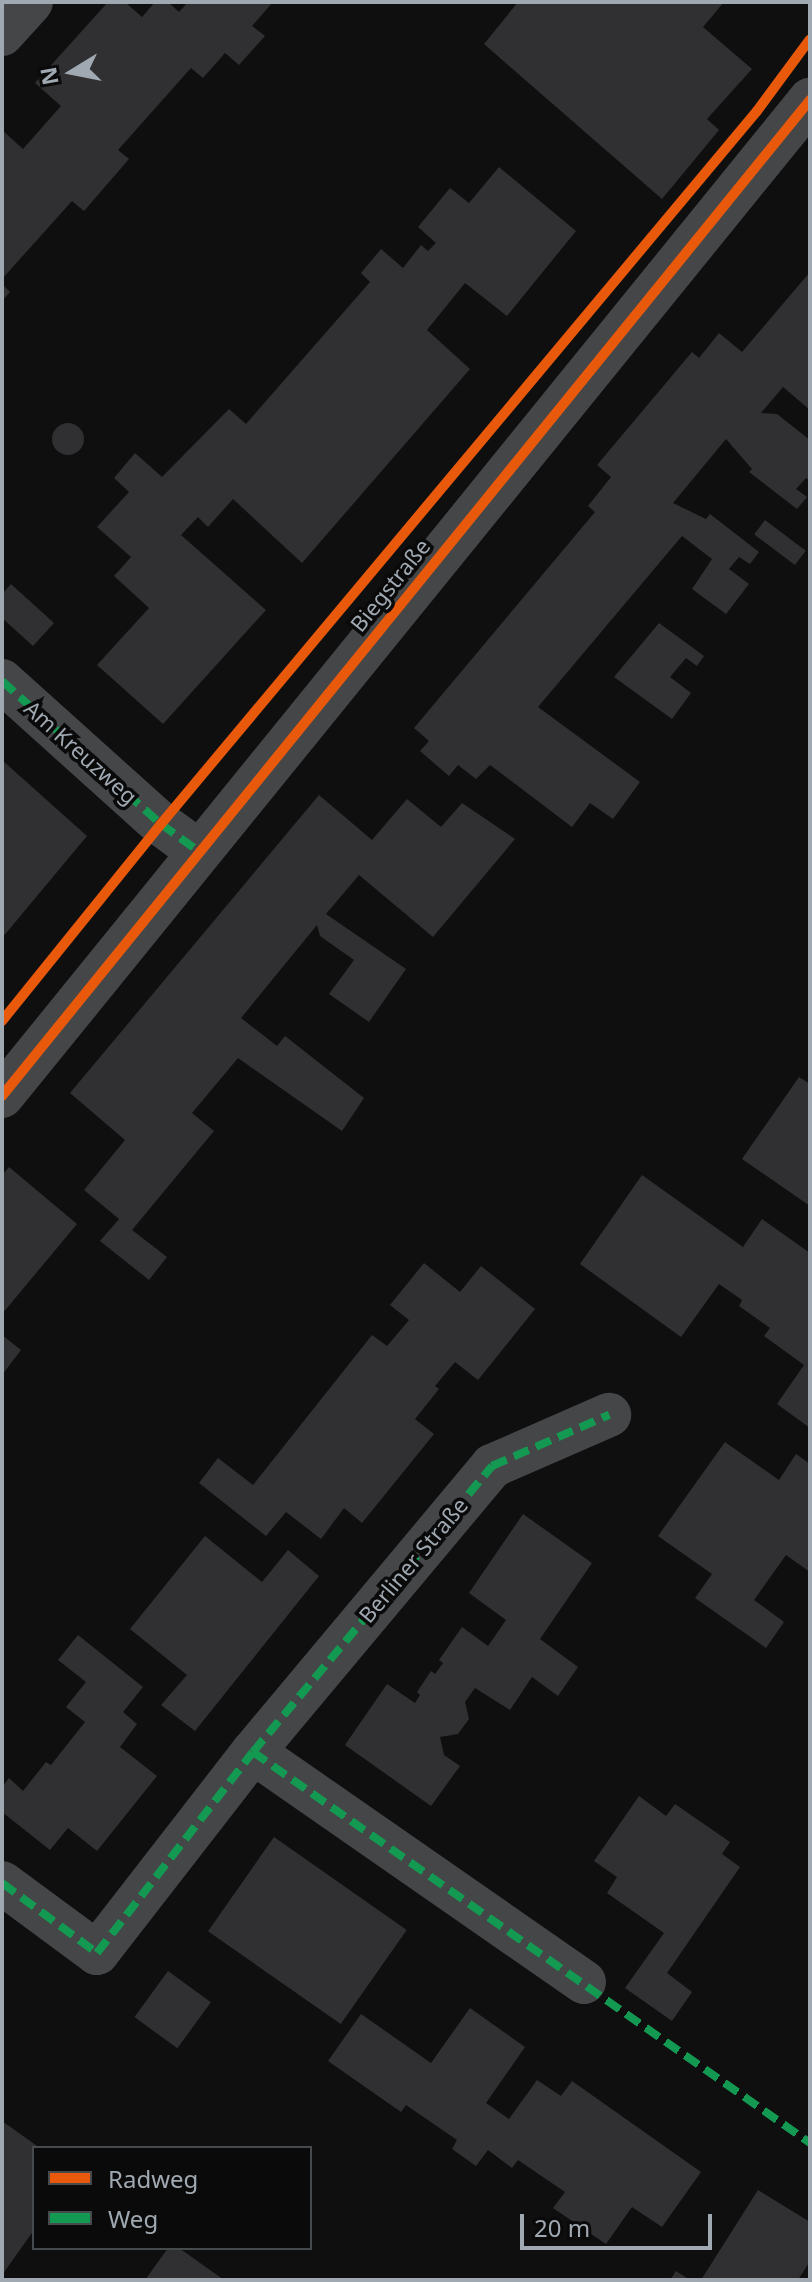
<!DOCTYPE html>
<html>
<head>
<meta charset="utf-8">
<style>
	body { margin:0 }
	#map { position:relative; width:812px; height:2282px; overflow:hidden; background:#0f0f10; font-family:"Noto Sans",sans-serif }
	div>[style] { position:absolute }
	.building>* { inset:0; background:#303032; transform-origin:0 0 }
	.round { border-radius:50% }
	.street>* { height:44px; margin:-22px; padding:0 22px; transform-origin:22px; border-radius:22px; background:#444648 }
	.quiet>* { height:8px; margin-top:-4px; transform-origin:0; background:repeating-linear-gradient(90deg,#139951 0 16px,transparent 0 24px) }
	.cycleway>* { height:10px; margin:-5px; padding:0 5px; transform-origin:5px; border-radius:5px; background:#e8590c }
	span { translate:-50% -50%; white-space:nowrap; text-align:center; line-height:1.15; -webkit-text-stroke:7px #0a0a0b; paint-order:stroke }
	.street-label { font-size:22px; color:#a0a9b1 }
	.frame { position:absolute; inset:0; border:4px solid #a0a9b1; pointer-events:none }
	.legend { position:absolute; left:32px; top:2146px; width:280px; height:104px; box-sizing:border-box; background:#0a0a0b; border:2px solid #464a4d; margin:0; padding:10px 14px; list-style:none; font-size:24px; color:#a0a9b1 }
	.legend li { display:flex; align-items:center; gap:16px; height:40px }
	.legend b { width:40px; border:2px solid #464a4d }
	.north { position:absolute; left:32px; top:32px; width:80px; height:80px; -webkit-text-stroke:6px #0a0a0b; paint-order:stroke; rotate:260deg; font-size:22px; font-weight:700; line-height:32px; text-align:center; color:#a0a9b1 }
	.north::after { content:''; display:block; margin:auto; width:28px; height:36px; background:#a0a9b1; clip-path:polygon(50% 0,100% 100%,50% 72%,0 100%) }
	.scale { position:absolute; left:520px; top:2214px; width:192px; height:36px; box-sizing:border-box; border:4px solid #a0a9b1; border-top:0; padding-left:10px; font-size:24px; line-height:28px; white-space:nowrap; color:#a0a9b1; -webkit-text-stroke:6px #0a0a0b; paint-order:stroke }
</style>
</head>
<body>
<div id="map">
	<div class="building">
		<div style="clip-path:polygon(108px 2px,125px 2px,142px 17px,155px 2px,168px 2px,179px 12px,188px 2px,273px 2px,252px 26px,265px 36px,239px 65px,225px 53px,203px 78px,191px 68px,118px 150px,129px 159px,84px 211px,72px 201px,2px 279px,2px 130px,23px 149px,61px 106px,35px 83px)"></div>
		<div style="clip-path:polygon(518px 2px,724px 2px,703px 27px,752px 69px,707px 119px,719px 130px,662px 199px,484px 44px)"></div>
		<div style="clip-path:polygon(499px 167px,576px 231px,507px 316px,465px 283px,427px 330px,470px 369px,302px 563px,233px 499px,208px 527px,198px 517px,181px 535px,266px 610px,163px 724px,97px 665px,149px 608px,114px 576px,131px 557px,97px 527px,129px 492px,114px 478px,135px 453px,162px 477px,229px 409px,246px 424px,370px 282px,361px 273px,381px 249px,403px 268px,421px 245px,428px 251px,436px 243px,418px 227px,450px 188px,469px 203px)"></div>
		<div style="clip-path:polygon(810px 272px,810px 410px,783px 387px,761px 413px,777px 414px,810px 440px,810px 481px,806px 478px,796px 489px,807px 497px,797px 509px,749px 472px,752px 469px,726px 439px,673px 503px,706px 519px,710px 514px,759px 552px,750px 564px,739px 557px,729px 569px,749px 584px,726px 614px,692px 589px,712px 559px,682px 536px,538px 707px,640px 782px,613px 819px,590px 803px,572px 827px,490px 765px,476px 779px,458px 765px,449px 776px,420px 751px,429px 741px,414px 728px,595px 512px,588px 506px,611px 477px,597px 465px,692px 352px,699px 358px,719px 333px,742px 352px)"></div>
		<div style="clip-path:polygon(2px 284px,10px 292px,2px 301px)"></div>
		<div class="round" style="left:52px;top:423px;width:32px;height:32px"></div>
		<div style="left:765px;top:520px;width:51px;height:18px;rotate:37deg"></div>
		<div style="clip-path:polygon(11px 584px,54px 623px,33px 646px,2px 618px,2px 594px)"></div>
		<div style="clip-path:polygon(659px 623px,704px 656px,697px 666px,686px 658px,670px 677px,691px 693px,672px 719px,614px 677px)"></div>
		<div style="clip-path:polygon(2px 760px,87px 836px,2px 938px)"></div>
		<div style="clip-path:polygon(319px 795px,372px 840px,407px 799px,441px 827px,462px 803px,515px 839px,433px 937px,359px 875px,326px 914px,406px 969px,369px 1022px,329px 994px,354px 960px,320px 936px,317px 925px,241px 1018px,277px 1046px,285px 1036px,364px 1098px,342px 1131px,238px 1058px,192px 1113px,214px 1131px,132px 1230px,167px 1257px,149px 1280px,100px 1241px,119px 1219px,84px 1190px,125px 1140px,70px 1093px)"></div>
		<div style="clip-path:polygon(799px 1077px,810px 1084px,810px 1206px,742px 1159px)"></div>
		<div style="clip-path:polygon(9px 1167px,77px 1224px,2px 1314px,2px 1175px)"></div>
		<div style="clip-path:polygon(642px 1175px,743px 1247px,762px 1219px,810px 1253px,810px 1428px,777px 1404px,804px 1365px,764px 1336px,770px 1328px,739px 1306px,742px 1300px,719px 1284px,681px 1337px,580px 1264px)"></div>
		<div style="clip-path:polygon(424px 1263px,460px 1292px,481px 1266px,535px 1309px,478px 1380px,455px 1362px,435px 1386px,439px 1389px,415px 1419px,434px 1434px,362px 1523px,344px 1508px,321px 1539px,286px 1512px,266px 1536px,199px 1483px,218px 1458px,253px 1485px,372px 1335px,387px 1346px,409px 1320px,390px 1305px)"></div>
		<div style="clip-path:polygon(2px 1335px,21px 1350px,2px 1375px)"></div>
		<div style="clip-path:polygon(725px 1442px,779px 1480px,796px 1454px,810px 1464px,810px 1572px,786px 1555px,754px 1600px,784px 1622px,766px 1648px,695px 1598px,712px 1574px,658px 1536px)"></div>
		<div style="clip-path:polygon(523px 1514px,592px 1563px,540px 1639px,578px 1667px,558px 1696px,532px 1677px,510px 1710px,475px 1688px,465px 1702px,469px 1719px,458px 1734px,440px 1737px,444px 1755px,460px 1766px,431px 1806px,345px 1745px,387px 1684px,415px 1703px,420px 1695px,417px 1692px,431px 1671px,435px 1674px,443px 1663px,439px 1660px,462px 1627px,488px 1646px,506px 1620px,469px 1593px)"></div>
		<div style="clip-path:polygon(205px 1536px,262px 1582px,288px 1550px,319px 1576px,195px 1731px,161px 1705px,187px 1675px,130px 1629px)"></div>
		<div style="clip-path:polygon(78px 1635px,143px 1687px,123px 1712px,137px 1724px,120px 1747px,157px 1776px,97px 1851px,68px 1828px,50px 1850px,2px 1812px,2px 1787px,9px 1778px,23px 1791px,46px 1762px,51px 1765px,85px 1722px,66px 1707px,86px 1682px,58px 1660px)"></div>
		<div style="clip-path:polygon(639px 1796px,666px 1816px,675px 1804px,730px 1842px,722px 1854px,740px 1867px,667px 1973px,692px 1992px,672px 2021px,625px 1988px,664px 1933px,607px 1893px,617px 1877px,594px 1861px)"></div>
		<div style="left:274px;top:1837px;width:162px;height:115px;rotate:35deg"></div>
		<div style="left:168px;top:1971px;width:53px;height:57px;rotate:36deg"></div>
		<div style="clip-path:polygon(470px 2008px,525px 2047px,486px 2103px,509px 2119px,537px 2080px,561px 2096px,572px 2081px,701px 2172px,662px 2227px,632px 2207px,606px 2244px,553px 2208px,565px 2192px,518px 2160px,512px 2168px,488px 2150px,476px 2166px,452px 2149px,457px 2140px,406px 2105px,401px 2112px,328px 2061px,361px 2014px,431px 2063px)"></div>
		<div style="clip-path:polygon(2px 2121px,40px 2148px,34px 2148px,34px 2230px,2px 2275px)"></div>
		<div style="clip-path:polygon(758px 2190px,810px 2222px,810px 2261px,798px 2280px,701px 2280px)"></div>
		<div style="clip-path:polygon(168px 2248px,179px 2248px,224px 2280px,145px 2280px)"></div>
		<div style="clip-path:polygon(676px 2271px,690px 2280px,670px 2280px)"></div>
	</div>
	<div class="street">
		<div style="left:2px;top:34px;width:43px;rotate:-47.8deg"></div>
		<div style="left:2px;top:681px;width:214px;rotate:42deg"></div>
		<div style="left:161px;top:824px;width:46px;rotate:36.1deg"></div>
		<div style="left:2px;top:1096px;width:1283px;rotate:-50.95deg"></div>
		<div style="left:253px;top:1752px;width:403px;rotate:34.8deg"></div>
		<div style="left:2px;top:1883px;width:118px;rotate:36.4deg"></div>
		<div style="left:97px;top:1953px;width:254px;rotate:-52.2deg"></div>
		<div style="left:253px;top:1752px;width:373px;rotate:-50.1deg"></div>
		<div style="left:492px;top:1466px;width:128px;rotate:-23.6deg"></div>
	</div>
	<div class="quiet">
		<div style="left:2px;top:681px;width:214px;rotate:42deg"></div>
		<div style="left:161px;top:824px;width:46px;rotate:36.1deg"></div>
		<div style="left:253px;top:1752px;width:681px;rotate:35.07deg"></div>
		<div style="left:2px;top:1883px;width:118px;rotate:36.4deg"></div>
		<div style="left:97px;top:1953px;width:254px;rotate:-52.2deg"></div>
		<div style="left:253px;top:1752px;width:373px;rotate:-50.1deg"></div>
		<div style="left:492px;top:1466px;width:128px;rotate:-23.6deg"></div>
	</div>
	<div class="cycleway">
		<div style="left:2px;top:1021px;width:253px;rotate:-51.1deg"></div>
		<div style="left:161px;top:824px;width:929px;rotate:-50.11deg"></div>
		<div style="left:757px;top:111px;width:89px;rotate:-53.6deg"></div>
		<div style="left:2px;top:1096px;width:1283px;rotate:-50.95deg"></div>
	</div>
	<div class="street-label">
		<span style="left:390px;top:585px;rotate:-51deg">Biegstraße</span>
		<span style="left:81px;top:752px;rotate:42deg">Am Kreuzweg</span>
		<span style="left:413px;top:1560px;rotate:-50deg">Berliner Straße</span>
	</div>
	<div class="frame"></div>
	<ul class="legend">
	<li><b style="height:10px;background:#e8590c"></b>Radweg</li>
	<li><b style="height:10px;background:#139951"></b>Weg</li>
	</ul>
	<div class="north">N</div>
	<div class="scale">20 m</div>
</div>
</body>
</html>
